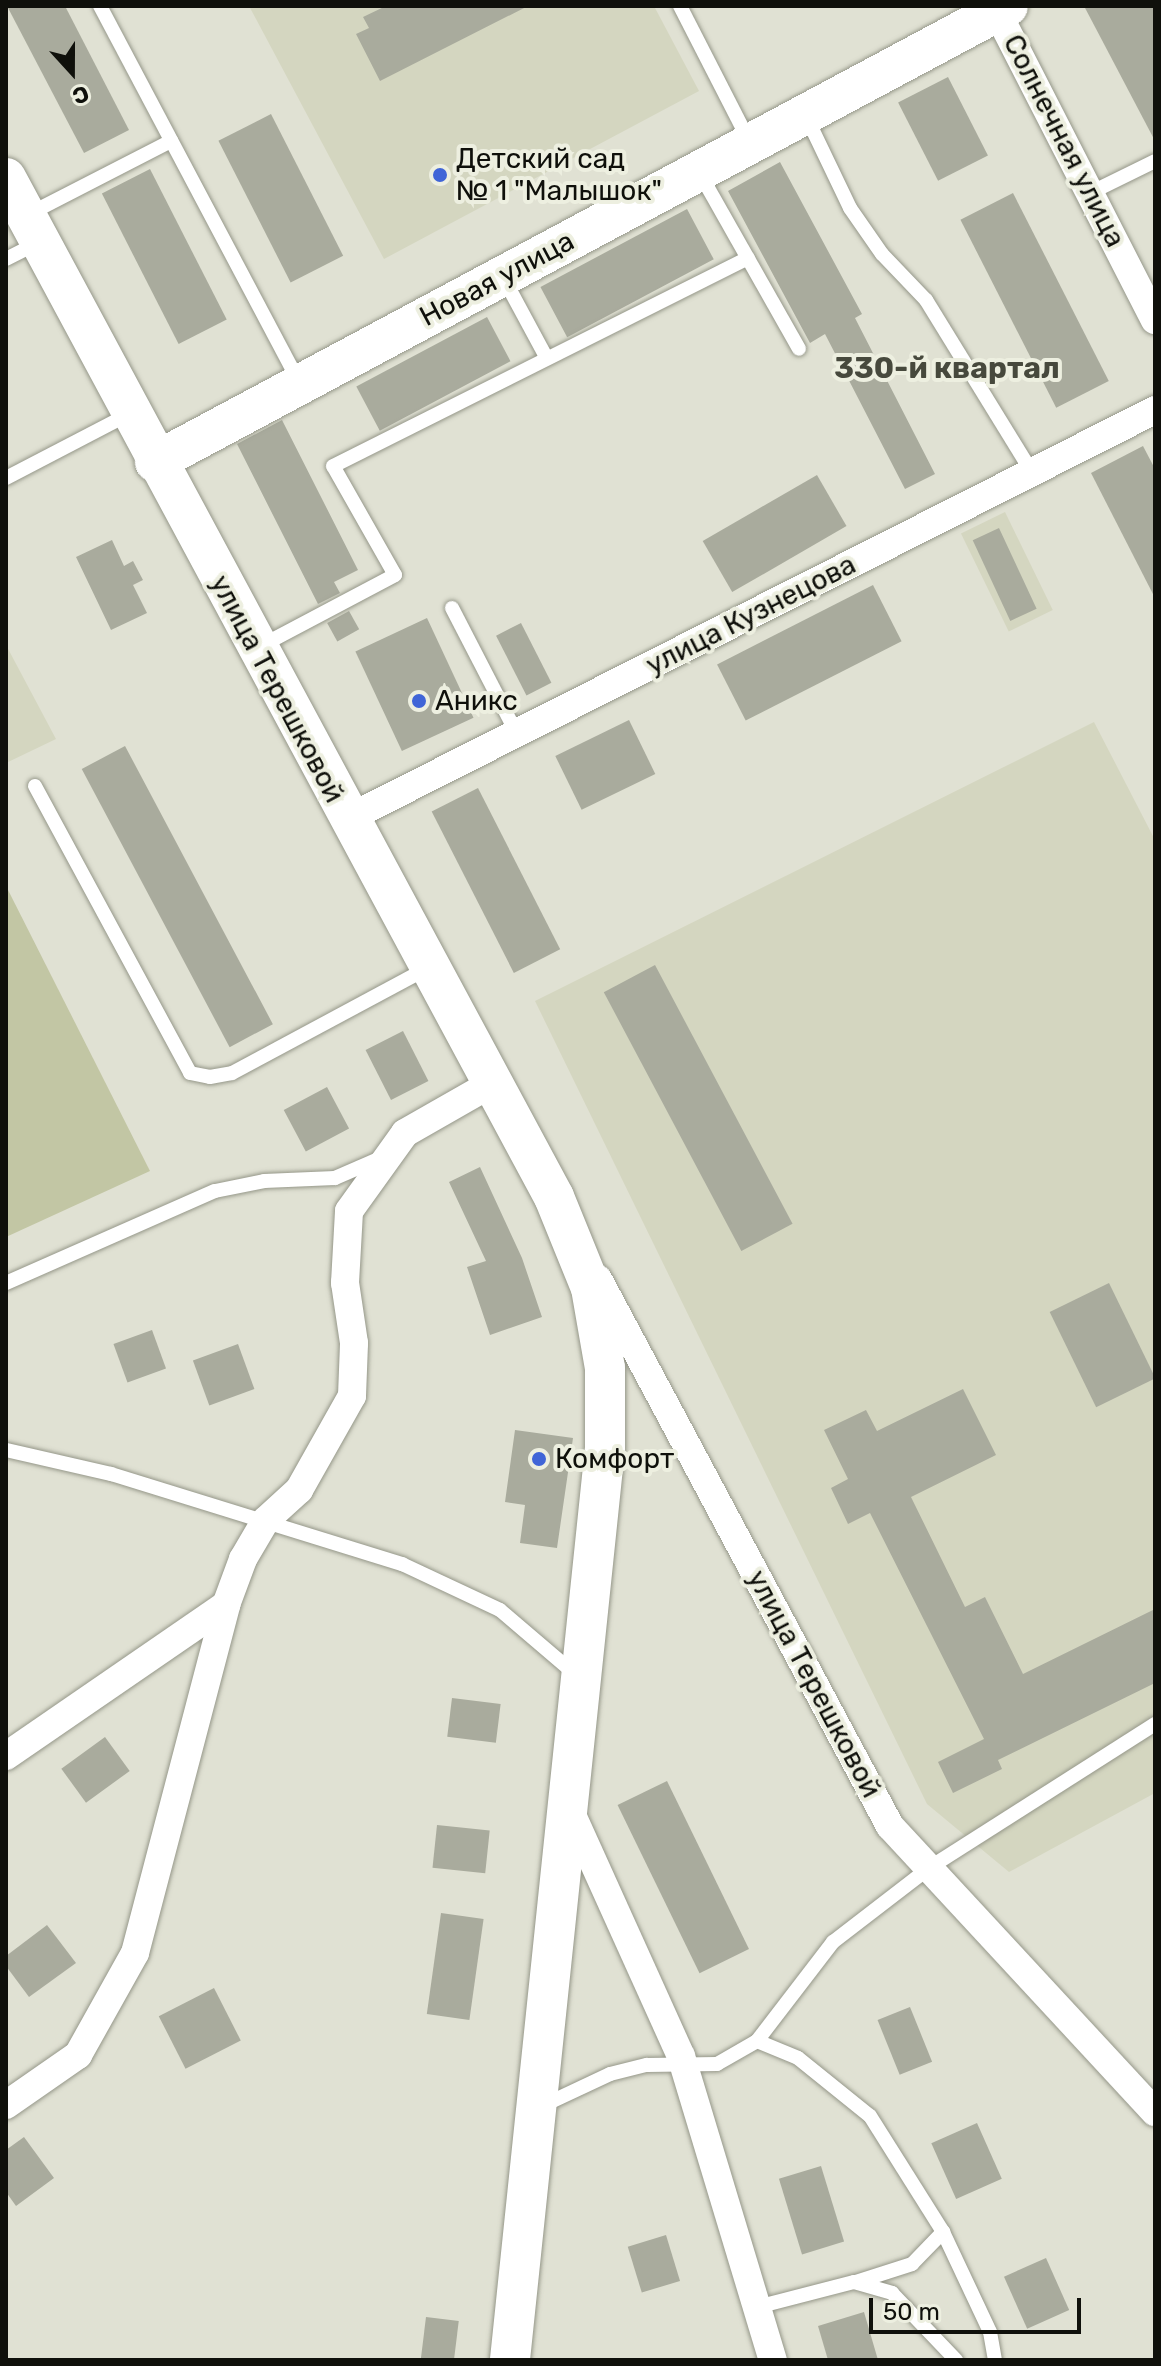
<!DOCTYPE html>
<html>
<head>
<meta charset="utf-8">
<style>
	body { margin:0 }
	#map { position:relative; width:1161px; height:2366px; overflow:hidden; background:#e0e1d3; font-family:Rubik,sans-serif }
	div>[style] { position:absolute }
	.built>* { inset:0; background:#d4d6c0; transform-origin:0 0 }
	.green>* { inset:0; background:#c2c6a4 }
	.building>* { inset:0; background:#a9ab9d; transform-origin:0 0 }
	.roads { filter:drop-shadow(0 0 2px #959789) drop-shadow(0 0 2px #959789) }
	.lane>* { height:14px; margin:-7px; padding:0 7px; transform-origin:7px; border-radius:7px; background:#fff }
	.street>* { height:28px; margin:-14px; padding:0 14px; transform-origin:14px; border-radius:14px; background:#fff }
	.secondary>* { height:40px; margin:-20px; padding:0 20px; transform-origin:20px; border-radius:20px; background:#fff }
	.dots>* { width:22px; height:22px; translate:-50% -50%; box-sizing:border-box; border:4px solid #edefe0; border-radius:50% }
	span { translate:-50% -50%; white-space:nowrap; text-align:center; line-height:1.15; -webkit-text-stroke:8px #edefe0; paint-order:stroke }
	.street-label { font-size:28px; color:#0f100b }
	.poi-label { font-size:28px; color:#0f100b }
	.left { translate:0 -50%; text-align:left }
	.neighbourhood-label { font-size:30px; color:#47493d; font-weight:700 }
	.frame { position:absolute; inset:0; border:8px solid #0f100b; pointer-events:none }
	.north { position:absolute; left:32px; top:32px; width:80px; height:80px; -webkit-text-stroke:6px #edefe0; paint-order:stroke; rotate:159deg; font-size:22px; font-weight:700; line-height:32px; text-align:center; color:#0f100b }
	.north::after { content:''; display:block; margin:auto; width:28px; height:36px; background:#0f100b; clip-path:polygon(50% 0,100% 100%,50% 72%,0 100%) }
	.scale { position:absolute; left:869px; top:2298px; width:212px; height:36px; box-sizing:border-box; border:4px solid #0f100b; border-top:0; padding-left:10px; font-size:24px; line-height:28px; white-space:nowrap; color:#0f100b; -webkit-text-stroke:6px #edefe0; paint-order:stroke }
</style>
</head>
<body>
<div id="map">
	<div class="built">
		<div style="clip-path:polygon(249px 6px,654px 6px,699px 91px,384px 259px)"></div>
		<div style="left:1005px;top:512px;width:109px;height:49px;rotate:64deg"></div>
		<div style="clip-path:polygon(6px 645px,56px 739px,6px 763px)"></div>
		<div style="clip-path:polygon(1094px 722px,1155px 840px,1155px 1793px,1009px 1872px,927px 1804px,535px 1001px)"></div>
	</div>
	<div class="green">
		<div style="clip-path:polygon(6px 886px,150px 1171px,6px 1237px)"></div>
	</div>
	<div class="building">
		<div style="clip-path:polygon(7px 6px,65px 6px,129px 130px,84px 153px)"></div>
		<div style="clip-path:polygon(386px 6px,528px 6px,380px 81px,356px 34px,369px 28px,363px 17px)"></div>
		<div style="clip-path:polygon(1084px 6px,1155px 6px,1155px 141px)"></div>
		<div style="left:948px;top:77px;width:88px;height:56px;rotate:63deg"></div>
		<div style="left:271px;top:114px;width:159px;height:59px;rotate:63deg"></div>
		<div style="clip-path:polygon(780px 162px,862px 314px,855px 318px,935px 474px,905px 489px,825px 334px,810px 343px,728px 191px)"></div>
		<div style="left:150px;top:169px;width:169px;height:54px;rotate:63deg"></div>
		<div style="left:1013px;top:193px;width:211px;height:59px;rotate:63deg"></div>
		<div style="left:687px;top:209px;width:57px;height:166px;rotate:62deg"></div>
		<div style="left:487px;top:317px;width:50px;height:148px;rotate:62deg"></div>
		<div style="clip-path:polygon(282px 420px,358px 570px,334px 582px,340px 593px,318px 604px,237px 444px)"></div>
		<div style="clip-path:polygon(1143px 446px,1155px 469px,1155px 598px,1091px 473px)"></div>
		<div style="left:817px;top:475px;width:59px;height:132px;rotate:60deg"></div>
		<div style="left:999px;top:528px;width:89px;height:29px;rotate:65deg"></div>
		<div style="clip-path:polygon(112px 540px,124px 566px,133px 561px,143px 580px,133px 585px,147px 613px,111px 630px,76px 557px)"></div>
		<div style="left:873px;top:585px;width:63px;height:175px;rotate:63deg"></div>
		<div style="left:349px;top:611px;width:21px;height:25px;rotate:61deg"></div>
		<div style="left:427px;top:618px;width:110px;height:79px;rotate:65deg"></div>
		<div style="left:521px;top:623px;width:67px;height:28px;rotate:63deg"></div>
		<div style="left:629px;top:720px;width:60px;height:82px;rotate:64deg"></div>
		<div style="left:125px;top:746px;width:315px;height:49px;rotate:62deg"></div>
		<div style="left:478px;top:788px;width:181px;height:52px;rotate:63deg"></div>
		<div style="left:655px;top:965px;width:293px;height:58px;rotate:62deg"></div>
		<div style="left:403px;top:1031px;width:56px;height:42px;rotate:63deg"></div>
		<div style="left:327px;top:1087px;width:47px;height:49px;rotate:62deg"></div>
		<div style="clip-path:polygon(480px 1167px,522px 1258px,542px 1317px,490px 1335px,467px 1267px,486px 1261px,449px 1182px)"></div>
		<div style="left:1109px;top:1283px;width:106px;height:66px;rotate:64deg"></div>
		<div style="left:152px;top:1330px;width:41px;height:41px;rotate:70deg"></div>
		<div style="left:238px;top:1344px;width:48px;height:48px;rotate:70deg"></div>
		<div style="clip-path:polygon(963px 1389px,996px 1455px,911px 1497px,965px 1607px,985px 1597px,1023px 1674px,1155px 1609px,1155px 1683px,998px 1760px,1002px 1769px,953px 1793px,938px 1762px,984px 1739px,870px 1513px,848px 1524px,831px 1488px,848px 1479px,824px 1430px,866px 1410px,877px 1431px)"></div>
		<div style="clip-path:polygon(515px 1430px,573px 1438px,557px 1548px,520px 1543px,525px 1505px,505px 1502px)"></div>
		<div style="left:452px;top:1698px;width:49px;height:39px;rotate:7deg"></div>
		<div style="left:105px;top:1737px;width:42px;height:54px;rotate:54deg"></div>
		<div style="left:667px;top:1781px;width:187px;height:55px;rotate:64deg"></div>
		<div style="left:437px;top:1825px;width:53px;height:43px;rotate:6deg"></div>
		<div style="left:441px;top:1913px;width:43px;height:102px;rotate:8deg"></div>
		<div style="clip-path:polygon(47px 1925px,76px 1963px,29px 1997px,6px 1966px,6px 1956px)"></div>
		<div style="left:214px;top:1988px;width:59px;height:62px;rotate:63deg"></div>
		<div style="left:910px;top:2007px;width:59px;height:35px;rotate:68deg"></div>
		<div style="left:977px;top:2123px;width:61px;height:50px;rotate:66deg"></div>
		<div style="clip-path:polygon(24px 2137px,54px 2178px,16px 2206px,6px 2192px,6px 2150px)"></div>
		<div style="left:821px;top:2166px;width:79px;height:44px;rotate:73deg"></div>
		<div style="left:666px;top:2235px;width:48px;height:40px;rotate:73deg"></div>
		<div style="left:1046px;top:2258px;width:57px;height:46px;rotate:66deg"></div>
		<div style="clip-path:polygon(864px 2312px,878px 2360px,828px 2360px,818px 2326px)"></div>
		<div style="left:426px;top:2317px;width:33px;height:43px;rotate:7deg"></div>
	</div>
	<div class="roads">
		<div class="lane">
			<div style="left:100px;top:6px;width:428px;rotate:62.1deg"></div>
			<div style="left:680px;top:6px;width:152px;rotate:62.9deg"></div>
			<div style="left:806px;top:116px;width:102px;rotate:64.4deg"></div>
			<div style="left:850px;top:208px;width:56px;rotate:55.2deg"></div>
			<div style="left:882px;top:254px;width:64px;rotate:46.3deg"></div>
			<div style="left:926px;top:300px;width:202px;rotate:58.4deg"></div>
			<div style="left:699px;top:172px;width:203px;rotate:60.5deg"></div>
			<div style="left:1090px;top:193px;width:72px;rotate:-26.2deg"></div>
			<div style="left:29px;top:214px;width:160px;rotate:-27.2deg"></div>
			<div style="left:6px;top:259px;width:37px;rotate:-27deg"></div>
			<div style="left:503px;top:277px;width:91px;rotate:61.7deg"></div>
			<div style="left:6px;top:478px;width:139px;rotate:-27.5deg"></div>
			<div style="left:452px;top:608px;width:142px;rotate:62.7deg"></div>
			<div style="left:259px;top:647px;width:154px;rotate:-27.9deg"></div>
			<div style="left:395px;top:575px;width:125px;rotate:-119.6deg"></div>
			<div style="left:333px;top:466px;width:464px;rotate:-26.6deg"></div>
			<div style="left:35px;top:786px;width:326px;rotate:61.6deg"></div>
			<div style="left:190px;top:1073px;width:20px;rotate:11deg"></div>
			<div style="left:210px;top:1077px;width:22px;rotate:-10deg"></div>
			<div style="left:232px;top:1073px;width:222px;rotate:-28.2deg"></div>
			<div style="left:6px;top:1283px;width:228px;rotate:-23.8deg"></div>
			<div style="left:215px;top:1191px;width:50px;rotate:-11.5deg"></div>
			<div style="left:264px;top:1181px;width:71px;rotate:-2.4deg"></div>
			<div style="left:335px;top:1178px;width:50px;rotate:-23.5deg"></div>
			<div style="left:6px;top:1450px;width:108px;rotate:12.9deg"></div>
			<div style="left:111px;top:1474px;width:305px;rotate:17.2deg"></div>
			<div style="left:402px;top:1564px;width:108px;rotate:25.1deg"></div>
			<div style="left:500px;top:1610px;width:99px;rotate:40.5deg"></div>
			<div style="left:757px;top:2041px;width:44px;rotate:22.5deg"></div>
			<div style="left:798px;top:2058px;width:92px;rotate:38.9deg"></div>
			<div style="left:870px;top:2116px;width:137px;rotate:57.8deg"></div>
			<div style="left:943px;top:2232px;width:110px;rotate:64.8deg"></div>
			<div style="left:990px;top:2332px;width:28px;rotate:80deg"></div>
			<div style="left:542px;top:2106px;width:75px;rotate:-25.2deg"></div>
			<div style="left:610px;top:2074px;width:38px;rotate:-14deg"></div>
			<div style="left:647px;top:2065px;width:70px;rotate:-0.8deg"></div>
			<div style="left:717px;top:2064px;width:46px;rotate:-29.9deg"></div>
			<div style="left:757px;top:2041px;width:125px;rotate:-52.5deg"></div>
			<div style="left:833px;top:1942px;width:121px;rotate:-37.6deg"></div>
			<div style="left:929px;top:1868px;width:268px;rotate:-32.5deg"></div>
			<div style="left:856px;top:2282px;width:59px;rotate:-17.8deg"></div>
			<div style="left:912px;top:2264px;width:45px;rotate:-45.9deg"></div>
			<div style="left:757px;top:2307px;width:100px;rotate:-14.5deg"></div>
			<div style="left:854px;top:2282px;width:40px;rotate:16deg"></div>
			<div style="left:892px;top:2293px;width:93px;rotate:46.3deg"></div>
		</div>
		<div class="street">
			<div style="left:994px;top:6px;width:353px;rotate:62.9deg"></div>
			<div style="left:347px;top:819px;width:906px;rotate:-26.85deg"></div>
			<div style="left:598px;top:1279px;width:620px;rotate:61.91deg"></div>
			<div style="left:890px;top:1826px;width:390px;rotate:47.2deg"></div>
			<div style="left:6px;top:1756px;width:267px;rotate:-34.5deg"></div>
			<div style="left:568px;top:1806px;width:274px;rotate:65.7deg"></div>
			<div style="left:681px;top:2056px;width:318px;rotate:73.2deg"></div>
			<div style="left:6px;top:2105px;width:88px;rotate:-34.8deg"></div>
			<div style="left:78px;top:2055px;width:117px;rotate:-60.8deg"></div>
			<div style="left:135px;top:1953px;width:360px;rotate:-75.3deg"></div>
			<div style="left:226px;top:1605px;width:49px;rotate:-69.7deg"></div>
			<div style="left:243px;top:1559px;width:45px;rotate:-59.5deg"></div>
			<div style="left:266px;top:1520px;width:45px;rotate:-42.3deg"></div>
			<div style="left:299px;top:1490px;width:108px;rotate:-60.6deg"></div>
			<div style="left:352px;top:1396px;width:53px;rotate:-87.8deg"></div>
			<div style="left:354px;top:1343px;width:61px;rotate:-98.5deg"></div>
			<div style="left:345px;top:1283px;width:72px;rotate:-86.8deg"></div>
			<div style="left:349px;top:1211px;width:96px;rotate:-54.3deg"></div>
			<div style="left:405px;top:1133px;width:99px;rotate:-29.7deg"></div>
		</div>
		<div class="secondary">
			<div style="left:6px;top:178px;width:1157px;rotate:61.73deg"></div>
			<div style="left:554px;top:1197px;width:98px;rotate:67.9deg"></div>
			<div style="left:591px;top:1288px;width:81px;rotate:80.1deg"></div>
			<div style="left:605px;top:1368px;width:80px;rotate:90deg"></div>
			<div style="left:605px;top:1448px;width:917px;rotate:95.95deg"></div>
			<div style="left:155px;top:462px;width:967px;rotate:-28.13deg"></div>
		</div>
	</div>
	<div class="dots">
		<div style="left:440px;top:175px;background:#4065d7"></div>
		<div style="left:419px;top:701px;background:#4065d7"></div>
		<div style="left:539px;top:1459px;background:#4065d7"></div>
	</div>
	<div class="street-label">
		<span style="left:1064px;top:141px;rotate:63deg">Солнечная улица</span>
		<span style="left:497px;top:279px;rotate:-28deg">Новая улица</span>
		<span style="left:751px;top:615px;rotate:-27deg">улица Кузнецова</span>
		<span style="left:277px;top:689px;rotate:62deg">улица Терешковой</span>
		<span style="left:814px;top:1684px;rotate:62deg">улица Терешковой</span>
	</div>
	<div class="poi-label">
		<span class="left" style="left:456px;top:175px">Детский сад<br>№ 1 "Малышок"</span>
		<span class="left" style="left:435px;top:701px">Аникс</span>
		<span class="left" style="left:555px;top:1459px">Комфорт</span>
	</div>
	<div class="neighbourhood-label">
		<span style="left:947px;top:368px">330-й квартал</span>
	</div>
	<div class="frame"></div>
	<div class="north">С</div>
	<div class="scale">50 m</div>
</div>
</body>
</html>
